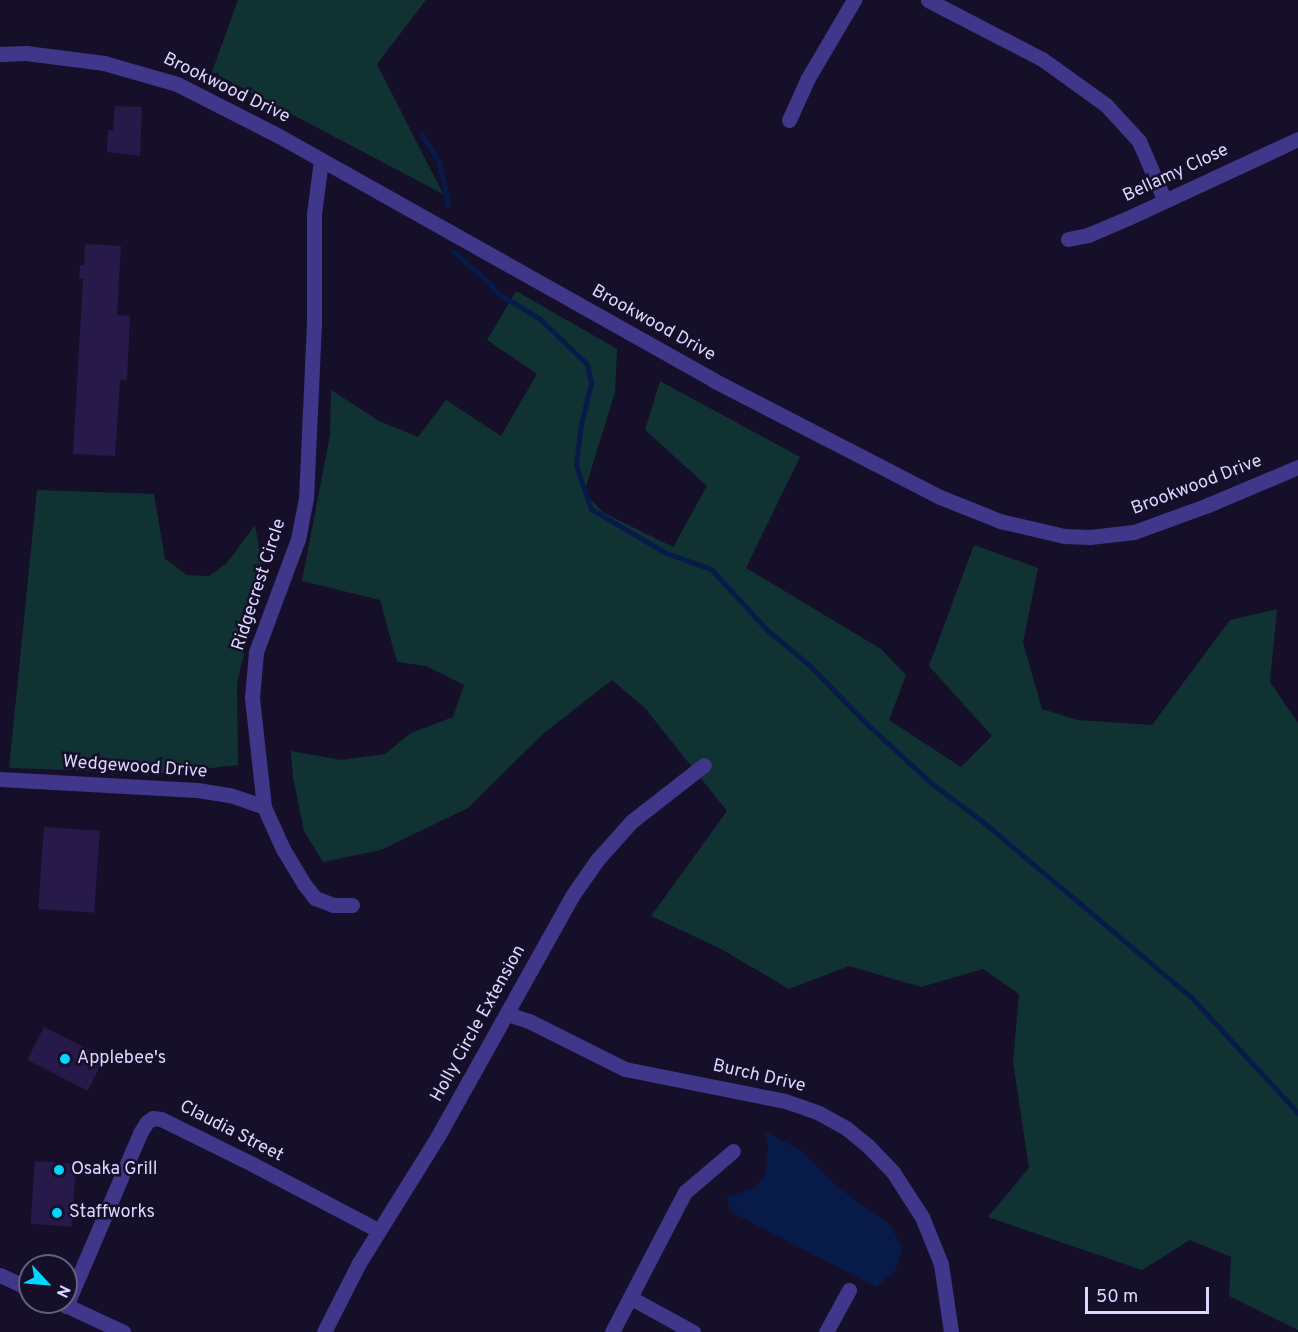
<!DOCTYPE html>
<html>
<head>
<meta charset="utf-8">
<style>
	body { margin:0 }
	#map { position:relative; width:1298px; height:1332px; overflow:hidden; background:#150f29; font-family:Overpass,sans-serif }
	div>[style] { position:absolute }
	.green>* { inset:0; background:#113233 }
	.water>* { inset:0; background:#081b48 }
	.stream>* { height:5px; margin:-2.5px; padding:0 2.5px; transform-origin:2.5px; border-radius:2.5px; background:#081b48 }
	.building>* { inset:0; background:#271a4b; transform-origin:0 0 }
	.minor>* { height:15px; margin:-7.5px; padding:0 7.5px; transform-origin:7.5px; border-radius:7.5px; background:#40378a }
	.dots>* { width:16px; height:16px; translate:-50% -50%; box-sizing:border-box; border:3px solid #150f29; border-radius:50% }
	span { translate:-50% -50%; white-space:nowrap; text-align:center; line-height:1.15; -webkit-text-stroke:5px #150f29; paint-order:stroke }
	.street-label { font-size:18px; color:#ddd6ff }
	.poi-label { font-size:18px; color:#ddd6ff }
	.left { translate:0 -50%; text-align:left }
	.north { position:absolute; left:18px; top:1254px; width:60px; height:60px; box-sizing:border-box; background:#150f29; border:2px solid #655f7f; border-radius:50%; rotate:116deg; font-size:16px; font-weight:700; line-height:24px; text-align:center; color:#ddd6ff }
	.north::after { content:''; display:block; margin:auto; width:21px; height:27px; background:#02d5ff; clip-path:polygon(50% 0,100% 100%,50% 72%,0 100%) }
	.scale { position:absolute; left:1085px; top:1287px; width:124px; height:27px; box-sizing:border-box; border:3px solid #ddd6ff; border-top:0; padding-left:8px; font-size:18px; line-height:21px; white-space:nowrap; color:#ddd6ff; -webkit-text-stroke:4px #150f29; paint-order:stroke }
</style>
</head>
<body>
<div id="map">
	<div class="green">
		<div style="clip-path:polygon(238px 0,426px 0,377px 64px,443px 194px,212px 72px)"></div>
		<div style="clip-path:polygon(516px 291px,617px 349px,615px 392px,584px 493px,604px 513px,673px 547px,707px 486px,645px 430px,660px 381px,800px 457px,746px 568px,881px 649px,906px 675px,889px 720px,961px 767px,992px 736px,929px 666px,974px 545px,1038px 568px,1023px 643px,1042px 709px,1078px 720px,1152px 725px,1230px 620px,1277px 609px,1270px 682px,1298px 723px,1298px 1330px,1229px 1296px,1231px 1257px,1190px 1240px,1142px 1270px,988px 1217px,1029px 1168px,1013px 1062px,1019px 994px,983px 969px,921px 987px,849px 966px,789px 989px,721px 949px,651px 916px,727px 811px,645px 708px,612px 680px,544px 733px,468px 808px,381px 850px,323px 862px,304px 831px,293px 777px,291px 751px,341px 760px,385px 754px,411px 733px,453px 717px,464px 685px,426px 666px,397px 662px,380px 600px,302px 581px,330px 435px,331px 390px,379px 421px,418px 437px,446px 400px,501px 436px,537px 374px,487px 340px)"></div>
		<div style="clip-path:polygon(37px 490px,154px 494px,165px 559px,187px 575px,209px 576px,227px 563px,255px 525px,265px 581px,251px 622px,237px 684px,238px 765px,165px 773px,9px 768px)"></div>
	</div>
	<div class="water">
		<div style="clip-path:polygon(765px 1131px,802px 1151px,840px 1189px,888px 1223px,903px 1247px,895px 1271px,876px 1287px,731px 1212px,726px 1197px,754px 1188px,765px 1176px,768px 1148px)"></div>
	</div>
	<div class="stream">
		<div style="left:422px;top:135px;width:32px;rotate:58deg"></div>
		<div style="left:439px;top:162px;width:44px;rotate:78.2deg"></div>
		<div style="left:454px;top:252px;width:49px;rotate:40.9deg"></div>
		<div style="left:491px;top:284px;width:9px;rotate:58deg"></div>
		<div style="left:496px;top:292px;width:52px;rotate:31.5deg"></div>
		<div style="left:540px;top:319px;width:65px;rotate:43.8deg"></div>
		<div style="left:587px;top:364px;width:19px;rotate:78deg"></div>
		<div style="left:591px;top:383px;width:42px;rotate:103.7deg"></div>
		<div style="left:581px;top:424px;width:41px;rotate:97deg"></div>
		<div style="left:576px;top:465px;width:46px;rotate:71.2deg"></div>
		<div style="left:591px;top:509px;width:87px;rotate:30.4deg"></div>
		<div style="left:666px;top:553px;width:48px;rotate:19.6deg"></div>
		<div style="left:711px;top:569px;width:83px;rotate:47.4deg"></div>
		<div style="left:767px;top:630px;width:52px;rotate:39.5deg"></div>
		<div style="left:807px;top:663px;width:87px;rotate:45.5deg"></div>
		<div style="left:868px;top:725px;width:86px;rotate:42.6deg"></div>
		<div style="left:931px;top:783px;width:64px;rotate:36.7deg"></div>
		<div style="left:982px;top:821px;width:273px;rotate:40.1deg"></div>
		<div style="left:1191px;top:997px;width:158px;rotate:47.3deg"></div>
	</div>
	<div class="building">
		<div style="clip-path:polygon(115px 106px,142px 107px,140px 156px,107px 152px,108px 130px,113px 130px)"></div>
		<div style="clip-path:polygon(85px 244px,121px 246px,117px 315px,130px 316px,127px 380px,120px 380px,115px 456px,73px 454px,83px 279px,79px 279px,80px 265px,84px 265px)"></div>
		<div style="left:44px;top:827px;width:56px;height:82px;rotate:4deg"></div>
		<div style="left:44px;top:1027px;width:68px;height:37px;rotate:27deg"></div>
		<div style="left:35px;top:1161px;width:41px;height:63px;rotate:4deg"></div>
	</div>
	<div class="minor">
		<div style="left:928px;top:0;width:128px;rotate:27.4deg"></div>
		<div style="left:1042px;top:59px;width:79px;rotate:35.7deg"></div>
		<div style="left:1106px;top:105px;width:49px;rotate:47.5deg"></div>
		<div style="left:1139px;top:141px;width:65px;rotate:66.6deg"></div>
		<div style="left:0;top:54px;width:26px;rotate:-2deg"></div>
		<div style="left:26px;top:53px;width:79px;rotate:7.3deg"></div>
		<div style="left:104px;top:63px;width:76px;rotate:16deg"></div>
		<div style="left:177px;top:84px;width:114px;rotate:27deg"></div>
		<div style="left:279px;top:136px;width:498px;rotate:29.3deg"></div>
		<div style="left:713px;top:380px;width:255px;rotate:27.3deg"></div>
		<div style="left:940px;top:497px;width:65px;rotate:21.8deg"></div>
		<div style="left:1000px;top:521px;width:66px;rotate:13.2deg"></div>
		<div style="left:1064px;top:536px;width:26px;rotate:2deg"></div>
		<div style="left:1090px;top:537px;width:44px;rotate:-6.5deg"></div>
		<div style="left:1134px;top:532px;width:79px;rotate:-20deg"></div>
		<div style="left:1208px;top:505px;width:98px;rotate:-22.9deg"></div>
		<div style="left:789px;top:120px;width:46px;rotate:-65.7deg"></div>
		<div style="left:808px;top:78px;width:91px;rotate:-59.5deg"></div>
		<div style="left:321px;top:160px;width:54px;rotate:97.4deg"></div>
		<div style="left:314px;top:214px;width:109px;rotate:90deg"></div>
		<div style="left:314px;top:323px;width:175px;rotate:92.6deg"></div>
		<div style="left:306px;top:498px;width:42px;rotate:101deg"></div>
		<div style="left:298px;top:539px;width:121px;rotate:110.4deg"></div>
		<div style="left:256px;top:652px;width:46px;rotate:95deg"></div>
		<div style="left:252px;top:698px;width:110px;rotate:83.7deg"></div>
		<div style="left:264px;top:807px;width:46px;rotate:65.7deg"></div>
		<div style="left:283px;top:849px;width:41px;rotate:59deg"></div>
		<div style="left:304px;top:884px;width:18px;rotate:52deg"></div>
		<div style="left:315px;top:898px;width:19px;rotate:21deg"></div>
		<div style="left:333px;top:905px;width:19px"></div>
		<div style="left:1068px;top:239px;width:20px;rotate:-11deg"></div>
		<div style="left:1088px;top:235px;width:43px;rotate:-23deg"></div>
		<div style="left:1128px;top:218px;width:187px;rotate:-24.9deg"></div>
		<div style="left:0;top:779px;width:197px;rotate:3.2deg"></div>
		<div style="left:197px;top:790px;width:33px;rotate:9deg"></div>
		<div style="left:230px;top:795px;width:36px;rotate:19deg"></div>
		<div style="left:507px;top:1014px;width:25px;rotate:18deg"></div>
		<div style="left:531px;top:1022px;width:105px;rotate:26.6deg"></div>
		<div style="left:625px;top:1069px;width:163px;rotate:11.3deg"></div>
		<div style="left:785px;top:1101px;width:36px;rotate:19deg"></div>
		<div style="left:819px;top:1113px;width:31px;rotate:29deg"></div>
		<div style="left:846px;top:1128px;width:28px;rotate:39deg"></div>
		<div style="left:868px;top:1146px;width:36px;rotate:46deg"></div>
		<div style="left:893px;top:1172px;width:54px;rotate:57.2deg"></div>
		<div style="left:922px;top:1217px;width:51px;rotate:68deg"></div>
		<div style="left:941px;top:1264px;width:69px;rotate:81.6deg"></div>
		<div style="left:0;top:1275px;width:33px;rotate:25deg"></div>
		<div style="left:631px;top:1298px;width:71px;rotate:28.7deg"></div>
		<div style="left:59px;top:1302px;width:71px;rotate:25.1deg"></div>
		<div style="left:66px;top:1306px;width:188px;rotate:-66.8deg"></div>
		<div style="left:140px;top:1133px;width:13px;rotate:-58deg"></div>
		<div style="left:147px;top:1122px;width:7px;rotate:-34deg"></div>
		<div style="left:153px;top:1118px;width:8px;rotate:7deg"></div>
		<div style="left:161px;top:1119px;width:104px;rotate:26.3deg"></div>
		<div style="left:254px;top:1165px;width:140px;rotate:27.7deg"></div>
		<div style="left:324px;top:1332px;width:77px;rotate:-63.1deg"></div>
		<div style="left:359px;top:1263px;width:150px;rotate:-58.1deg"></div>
		<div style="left:438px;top:1136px;width:275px;rotate:-60.8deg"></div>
		<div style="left:572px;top:896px;width:44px;rotate:-55.2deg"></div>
		<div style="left:597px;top:860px;width:52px;rotate:-48.1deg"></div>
		<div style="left:632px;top:821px;width:91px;rotate:-37.9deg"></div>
		<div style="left:612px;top:1332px;width:158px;rotate:-62.5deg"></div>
		<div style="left:685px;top:1192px;width:63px;rotate:-40.5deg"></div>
		<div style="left:826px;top:1332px;width:48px;rotate:-61.3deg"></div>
	</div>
	<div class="dots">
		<div style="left:65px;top:1059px;background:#02d5ff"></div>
		<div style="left:59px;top:1170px;background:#02d5ff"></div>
		<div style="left:57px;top:1213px;background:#02d5ff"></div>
	</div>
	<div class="street-label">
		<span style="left:226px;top:89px;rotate:26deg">Brookwood Drive</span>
		<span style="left:1176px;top:174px;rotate:-25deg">Bellamy Close</span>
		<span style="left:653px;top:324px;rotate:29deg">Brookwood Drive</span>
		<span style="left:1197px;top:486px;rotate:-21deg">Brookwood Drive</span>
		<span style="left:260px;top:585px;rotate:-72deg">Ridgecrest Circle</span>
		<span style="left:135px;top:768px;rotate:4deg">Wedgewood Drive</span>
		<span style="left:479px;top:1024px;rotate:-61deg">Holly Circle Extension</span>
		<span style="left:759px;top:1077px;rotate:13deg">Burch Drive</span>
		<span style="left:231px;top:1132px;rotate:27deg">Claudia Street</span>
	</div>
	<div class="poi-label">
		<span class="left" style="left:77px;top:1059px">Applebee's</span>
		<span class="left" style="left:71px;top:1170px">Osaka Grill</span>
		<span class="left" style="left:69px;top:1213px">Staffworks</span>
	</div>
	<div class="north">N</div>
	<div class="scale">50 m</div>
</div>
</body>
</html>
